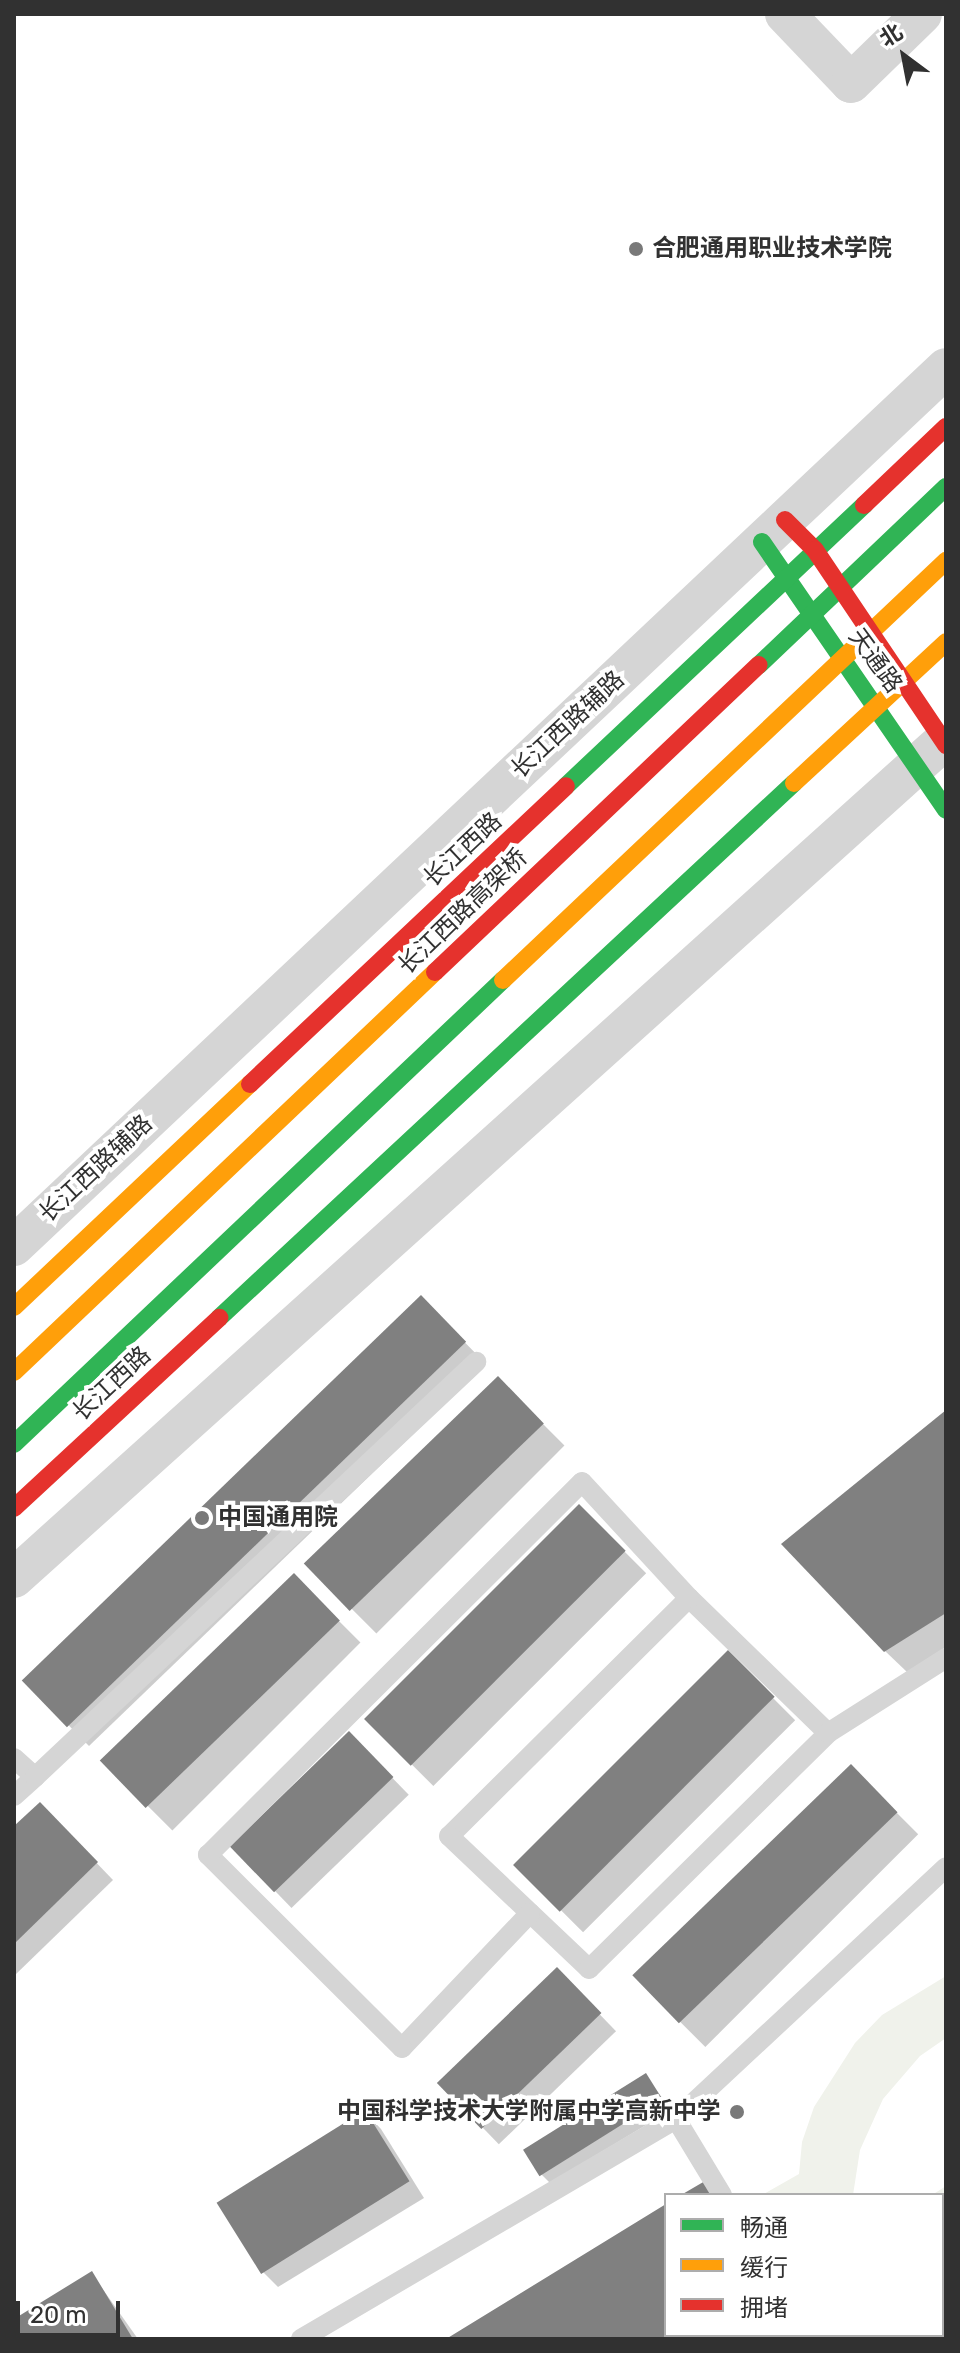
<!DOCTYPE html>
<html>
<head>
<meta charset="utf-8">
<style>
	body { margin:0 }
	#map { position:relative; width:960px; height:2353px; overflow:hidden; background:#fff; font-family:Rubik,"Noto Sans SC",sans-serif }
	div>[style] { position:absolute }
	.green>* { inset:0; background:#f0f2eb }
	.shadow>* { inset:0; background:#0003; transform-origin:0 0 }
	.building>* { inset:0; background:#808080; transform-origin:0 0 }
	.lane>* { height:20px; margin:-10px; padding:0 10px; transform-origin:10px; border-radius:10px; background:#d5d5d5 }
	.street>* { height:40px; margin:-20px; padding:0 20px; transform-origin:20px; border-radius:20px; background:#d5d5d5 }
	.fast>* { height:18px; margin:-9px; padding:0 9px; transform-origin:9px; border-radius:9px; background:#30b455 }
	.slow>* { height:18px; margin:-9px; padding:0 9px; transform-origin:9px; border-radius:9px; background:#ff9f0a }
	.jam>* { height:18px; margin:-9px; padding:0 9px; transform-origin:9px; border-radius:9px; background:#e5322d }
	.dots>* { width:22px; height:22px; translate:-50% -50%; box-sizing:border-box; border:4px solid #fff; border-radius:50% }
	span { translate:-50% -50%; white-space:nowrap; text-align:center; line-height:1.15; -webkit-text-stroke:8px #fff; paint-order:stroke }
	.poi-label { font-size:24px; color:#313131; font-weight:700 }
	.left { translate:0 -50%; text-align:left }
	.right { translate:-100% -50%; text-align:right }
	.street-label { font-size:24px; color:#313131 }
	.frame { position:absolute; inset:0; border:16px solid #313131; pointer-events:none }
	.legend { position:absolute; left:664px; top:2193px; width:280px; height:144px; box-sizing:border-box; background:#fff; border:2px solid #adadad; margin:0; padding:10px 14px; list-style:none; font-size:24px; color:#313131 }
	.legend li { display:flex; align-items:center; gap:16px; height:40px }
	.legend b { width:40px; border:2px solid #adadad }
	.north { position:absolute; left:864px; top:16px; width:80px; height:80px; -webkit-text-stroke:6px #fff; paint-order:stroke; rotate:328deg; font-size:22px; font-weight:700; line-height:32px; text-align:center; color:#313131 }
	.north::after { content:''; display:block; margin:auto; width:28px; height:36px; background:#313131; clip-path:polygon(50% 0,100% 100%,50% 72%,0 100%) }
	.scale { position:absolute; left:16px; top:2301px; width:104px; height:36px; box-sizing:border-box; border:4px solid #313131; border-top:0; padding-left:10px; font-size:24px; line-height:28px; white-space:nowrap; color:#313131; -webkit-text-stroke:6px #fff; paint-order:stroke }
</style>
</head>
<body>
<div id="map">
	<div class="green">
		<div style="clip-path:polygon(946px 1976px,946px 2038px,920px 2056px,883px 2099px,860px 2150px,853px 2195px,762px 2195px,799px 2174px,802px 2142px,814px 2107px,855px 2043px,882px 2015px)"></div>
		<div style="clip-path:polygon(946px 2186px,946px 2339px,832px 2339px,829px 2335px,942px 2335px,942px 2195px,932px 2195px)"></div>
	</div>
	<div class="shadow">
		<div style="clip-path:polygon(442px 1319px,486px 1364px,89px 1746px,25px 1681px)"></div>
		<div style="left:498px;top:1379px;width:94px;height:266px;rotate:45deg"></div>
		<div style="clip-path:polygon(946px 1412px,946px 1647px,907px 1672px,885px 1651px)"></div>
		<div style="left:579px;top:1506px;width:95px;height:301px;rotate:45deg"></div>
		<div style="left:294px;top:1576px;width:94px;height:266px;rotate:45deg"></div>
		<div style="left:728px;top:1653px;width:95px;height:300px;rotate:45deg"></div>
		<div style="left:349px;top:1733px;width:86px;height:163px;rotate:46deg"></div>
		<div style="left:851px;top:1767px;width:95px;height:301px;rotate:45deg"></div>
		<div style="clip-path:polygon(40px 1804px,113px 1880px,14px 1976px,14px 1829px)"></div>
		<div style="left:557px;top:1970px;width:85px;height:163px;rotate:46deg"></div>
		<div style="clip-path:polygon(646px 2076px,671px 2110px,550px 2183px,539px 2172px)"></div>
		<div style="clip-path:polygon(365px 2112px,381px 2129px,424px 2198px,278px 2287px,262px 2271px)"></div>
		<div style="clip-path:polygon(666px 2207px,666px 2335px,806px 2339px,450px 2339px)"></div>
		<div style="clip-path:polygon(92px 2274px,138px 2339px,14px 2339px,14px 2321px)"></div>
	</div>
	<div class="building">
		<div style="left:421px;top:1295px;width:65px;height:555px;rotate:46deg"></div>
		<div style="left:498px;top:1376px;width:66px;height:270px;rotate:46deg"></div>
		<div style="clip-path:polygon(946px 1410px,946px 1613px,884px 1652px,781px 1544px)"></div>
		<div style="left:579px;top:1504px;width:66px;height:304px;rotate:45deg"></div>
		<div style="left:294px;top:1573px;width:66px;height:270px;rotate:46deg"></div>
		<div style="left:728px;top:1650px;width:66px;height:304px;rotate:45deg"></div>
		<div style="left:349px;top:1731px;width:64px;height:166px;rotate:46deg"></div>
		<div style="left:851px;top:1764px;width:67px;height:304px;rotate:46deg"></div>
		<div style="clip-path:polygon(40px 1802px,98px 1862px,14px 1944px,14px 1826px)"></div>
		<div style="left:557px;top:1967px;width:64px;height:167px;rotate:46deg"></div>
		<div style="left:646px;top:2073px;width:31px;height:145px;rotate:58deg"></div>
		<div style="left:365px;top:2110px;width:84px;height:175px;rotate:58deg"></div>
		<div style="clip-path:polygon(705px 2181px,713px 2195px,681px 2195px)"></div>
		<div style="clip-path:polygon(666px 2204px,666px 2335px,802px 2339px,446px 2339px)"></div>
		<div style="clip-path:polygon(92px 2271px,133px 2339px,14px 2339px,14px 2319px)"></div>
	</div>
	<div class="lane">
		<div style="left:828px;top:1733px;width:194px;rotate:-135.8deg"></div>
		<div style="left:689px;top:1598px;width:338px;rotate:135.2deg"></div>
		<div style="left:449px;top:1836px;width:193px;rotate:43.5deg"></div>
		<div style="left:589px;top:1969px;width:336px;rotate:-44.6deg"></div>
		<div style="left:828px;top:1733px;width:140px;rotate:-32.4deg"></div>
		<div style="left:14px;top:1758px;width:28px;rotate:42deg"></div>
		<div style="left:35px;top:1777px;width:28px;rotate:138deg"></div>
		<div style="left:35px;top:1777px;width:606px;rotate:-43.26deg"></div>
		<div style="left:530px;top:1913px;width:186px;rotate:133.5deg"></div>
		<div style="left:402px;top:2048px;width:274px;rotate:-135.1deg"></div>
		<div style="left:208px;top:1855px;width:528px;rotate:-44.92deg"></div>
		<div style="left:582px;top:1482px;width:158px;rotate:47.3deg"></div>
		<div style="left:676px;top:2119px;width:89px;rotate:58.8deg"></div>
		<div style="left:808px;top:2335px;width:4px;rotate:63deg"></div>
		<div style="left:301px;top:2339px;width:435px;rotate:-30.4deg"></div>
		<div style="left:676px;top:2119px;width:369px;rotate:-43deg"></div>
	</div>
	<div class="street">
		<div style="left:785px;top:14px;width:95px;rotate:46.3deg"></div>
		<div style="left:851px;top:83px;width:99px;rotate:-44.2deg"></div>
		<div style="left:14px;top:1246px;width:1280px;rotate:-43.29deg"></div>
		<div style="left:14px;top:1578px;width:1243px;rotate:-42deg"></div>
	</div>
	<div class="fast">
		<div style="left:762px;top:542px;width:325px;rotate:55.5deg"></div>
		<div style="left:759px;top:665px;width:258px;rotate:-43.6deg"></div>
		<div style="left:566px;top:786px;width:410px;rotate:-43.3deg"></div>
		<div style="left:219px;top:1318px;width:785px;rotate:-42.94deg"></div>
		<div style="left:14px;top:1444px;width:674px;rotate:-43.5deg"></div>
	</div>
	<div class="slow">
		<div style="left:794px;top:783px;width:207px;rotate:-42.8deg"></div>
		<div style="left:503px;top:980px;width:610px;rotate:-43.41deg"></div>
		<div style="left:14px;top:1307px;width:325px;rotate:-43.4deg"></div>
		<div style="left:14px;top:1372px;width:581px;rotate:-43.53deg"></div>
	</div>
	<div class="jam">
		<div style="left:864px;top:505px;width:113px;rotate:-43.6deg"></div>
		<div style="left:785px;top:520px;width:42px;rotate:45deg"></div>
		<div style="left:815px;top:550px;width:235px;rotate:56.1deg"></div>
		<div style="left:435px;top:972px;width:446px;rotate:-43.5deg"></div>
		<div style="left:250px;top:1084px;width:434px;rotate:-43.3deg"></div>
		<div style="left:14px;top:1508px;width:280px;rotate:-42.8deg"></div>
	</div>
	<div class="dots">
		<div style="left:636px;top:249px;background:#797979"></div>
		<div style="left:202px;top:1518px;background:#797979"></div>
		<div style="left:737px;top:2112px;background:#797979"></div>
	</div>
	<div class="poi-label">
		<span class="left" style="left:652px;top:249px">合肥通用职业技术学院</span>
		<span class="left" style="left:218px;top:1518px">中国通用院</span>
		<span class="right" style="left:721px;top:2112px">中国科学技术大学附属中学高新中学</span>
	</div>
	<div class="street-label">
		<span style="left:875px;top:661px;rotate:54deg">天通路</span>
		<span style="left:568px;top:725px;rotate:-43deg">长江西路辅路</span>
		<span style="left:463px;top:850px;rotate:-43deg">长江西路</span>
		<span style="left:463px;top:912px;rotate:-44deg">长江西路高架桥</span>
		<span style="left:96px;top:1169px;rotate:-43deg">长江西路辅路</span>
		<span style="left:112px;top:1384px;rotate:-43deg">长江西路</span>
	</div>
	<div class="frame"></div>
	<ul class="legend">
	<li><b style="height:10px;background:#30b455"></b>畅通</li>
	<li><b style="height:10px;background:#ff9f0a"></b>缓行</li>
	<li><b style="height:10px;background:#e5322d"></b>拥堵</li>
	</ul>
	<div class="north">北</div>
	<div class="scale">20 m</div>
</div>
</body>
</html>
